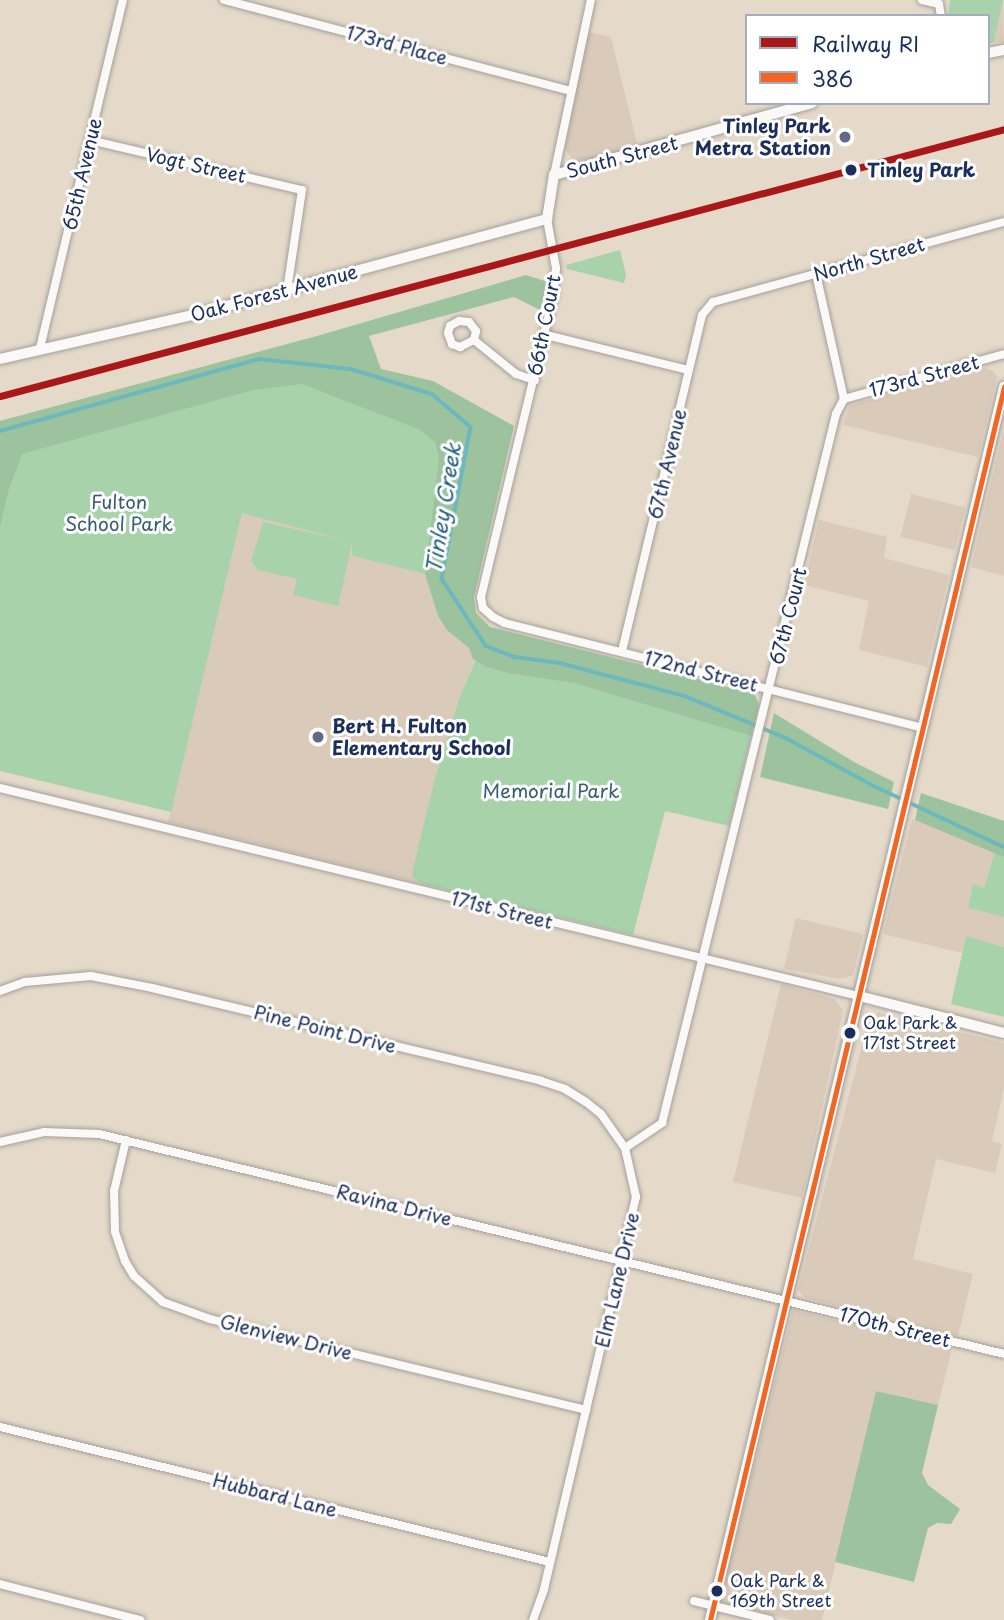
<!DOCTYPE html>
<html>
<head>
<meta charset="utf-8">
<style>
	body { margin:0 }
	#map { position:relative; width:1004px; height:1620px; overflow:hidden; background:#e5dac9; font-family:"Playpen Sans",sans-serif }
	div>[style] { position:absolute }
	.built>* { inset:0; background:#d9cab9; transform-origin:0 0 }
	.green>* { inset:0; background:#a8d3aa }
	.forest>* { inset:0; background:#9cc39e }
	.stream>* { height:3.5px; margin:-1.75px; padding:0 1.75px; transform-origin:1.75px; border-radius:1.75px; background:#6db8bd }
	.roads { filter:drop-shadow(0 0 2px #a4a09c) drop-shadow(0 0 2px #a4a09c) }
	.minor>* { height:8px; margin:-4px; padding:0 4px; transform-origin:4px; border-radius:4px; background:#fbf9f7 }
	.tertiary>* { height:10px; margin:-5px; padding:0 5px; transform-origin:5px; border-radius:5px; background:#fbf9f7 }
	.bus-1>* { height:5px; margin:-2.5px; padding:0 2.5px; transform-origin:2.5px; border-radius:2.5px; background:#f26522 }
	.rail-1>* { height:7px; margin:-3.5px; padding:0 3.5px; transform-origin:3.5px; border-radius:3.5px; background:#a81818 }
	.dots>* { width:19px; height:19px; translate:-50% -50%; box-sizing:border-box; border:4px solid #fff; border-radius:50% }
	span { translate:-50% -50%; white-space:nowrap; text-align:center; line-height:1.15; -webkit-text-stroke:6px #fff; paint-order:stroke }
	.bus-label { font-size:17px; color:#1b2f5e }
	.left { translate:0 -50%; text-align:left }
	.street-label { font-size:19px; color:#1b2f5e }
	.poi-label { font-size:19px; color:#1b2f5e; font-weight:700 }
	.right { translate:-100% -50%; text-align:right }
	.stop-label { font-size:19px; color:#1b2f5e; font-weight:700 }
	.park-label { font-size:19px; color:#365e6d }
	.water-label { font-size:21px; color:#276082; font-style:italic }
	.legend { position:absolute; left:745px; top:14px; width:245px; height:91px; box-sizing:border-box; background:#fff; border:2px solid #a4acbf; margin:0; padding:9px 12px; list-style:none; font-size:21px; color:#1b2f5e }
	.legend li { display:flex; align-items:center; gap:14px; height:35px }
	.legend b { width:35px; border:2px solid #a4acbf }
</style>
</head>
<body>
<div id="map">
	<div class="built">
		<div style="clip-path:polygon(1003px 0,1004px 43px,994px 42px)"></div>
		<div style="clip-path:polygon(588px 32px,611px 37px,638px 147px,574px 162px,565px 149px)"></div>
		<div style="clip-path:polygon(985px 368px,993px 371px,997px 377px,978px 457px,843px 425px,850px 405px)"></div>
		<div style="clip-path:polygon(1004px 428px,1004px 576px,971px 567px)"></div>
		<div style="left:911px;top:494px;width:56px;height:44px;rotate:14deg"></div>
		<div style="clip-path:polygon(242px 513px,350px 539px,355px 545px,352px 556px,425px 574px,438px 616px,469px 648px,475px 660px,460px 696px,435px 778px,413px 878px,422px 884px,168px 822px)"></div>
		<div style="clip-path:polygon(819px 520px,887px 537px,884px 558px,949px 575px,927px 667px,859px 650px,869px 601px,804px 585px)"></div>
		<div style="clip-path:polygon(912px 819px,995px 851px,984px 888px,973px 885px,968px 908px,1004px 917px,1004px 947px,966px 936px,962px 953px,883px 934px)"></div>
		<div style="clip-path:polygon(796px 918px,863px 934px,853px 975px,840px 979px,784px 969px)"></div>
		<div style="clip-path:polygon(781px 984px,834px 999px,843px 1010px,802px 1198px,733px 1182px)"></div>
		<div style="clip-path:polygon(878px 1012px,1004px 1043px,1004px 1087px,992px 1141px,1002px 1144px,995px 1173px,936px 1159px,913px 1259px,973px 1274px,958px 1336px,805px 1298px,798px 1290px,867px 1026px)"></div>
		<div style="clip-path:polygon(793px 1310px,952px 1349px,938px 1405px,876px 1391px,822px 1620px,792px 1620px,720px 1602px)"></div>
	</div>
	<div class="green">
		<div style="clip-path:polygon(950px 0,1003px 0,994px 42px,988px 44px,988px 16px,948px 16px)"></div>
		<div style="clip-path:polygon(620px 250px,626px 275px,624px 283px,567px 269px,566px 265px)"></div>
		<div style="clip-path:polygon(310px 338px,459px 414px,425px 574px,352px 556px,352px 543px,338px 606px,293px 595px,297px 579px,258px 570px,251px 561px,263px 522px,352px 542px,242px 513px,171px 812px,0 771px,0 421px)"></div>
		<div style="clip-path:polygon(490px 627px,708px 681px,756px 697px,759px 705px,729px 826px,665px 811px,633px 935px,422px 884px,413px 878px,412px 873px,435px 778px,460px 696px)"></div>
		<div style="clip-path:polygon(995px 851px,1004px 857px,1004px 917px,968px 908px,973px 884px,984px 888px)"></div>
		<div style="clip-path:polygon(966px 936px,1004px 947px,1004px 1017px,951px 1004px)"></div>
	</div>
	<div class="forest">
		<div style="clip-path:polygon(526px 275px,548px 282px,540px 310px,514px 297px,369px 336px,381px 369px,433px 381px,514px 426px,474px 597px,476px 613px,490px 627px,754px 694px,759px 705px,751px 736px,574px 683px,508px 673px,484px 666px,473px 659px,469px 648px,447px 630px,438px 616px,425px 574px,439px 458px,435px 442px,418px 429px,302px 384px,253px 390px,22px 454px,8px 492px,0 527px,0 421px,310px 338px)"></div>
		<div style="clip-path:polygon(774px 713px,854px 762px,894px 782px,888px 809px,760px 777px)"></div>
		<div style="clip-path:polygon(921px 793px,1004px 821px,1004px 857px,915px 820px)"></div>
		<div style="clip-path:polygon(876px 1391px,938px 1405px,922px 1473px,928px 1485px,960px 1509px,951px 1524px,937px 1523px,928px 1528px,914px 1582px,835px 1562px)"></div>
	</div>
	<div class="stream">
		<div style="left:0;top:431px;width:270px;rotate:-15.5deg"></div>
		<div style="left:260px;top:359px;width:92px;rotate:6.3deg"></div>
		<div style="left:351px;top:369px;width:85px;rotate:17.2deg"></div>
		<div style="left:432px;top:394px;width:51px;rotate:40.2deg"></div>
		<div style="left:471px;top:427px;width:155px;rotate:100.8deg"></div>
		<div style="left:442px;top:579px;width:80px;rotate:56.7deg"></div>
		<div style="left:486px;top:646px;width:31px;rotate:21deg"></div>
		<div style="left:515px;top:657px;width:45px;rotate:7.6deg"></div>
		<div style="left:560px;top:663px;width:129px;rotate:14.8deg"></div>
		<div style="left:685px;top:696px;width:109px;rotate:22.6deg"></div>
		<div style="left:786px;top:738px;width:98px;rotate:28.7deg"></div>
		<div style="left:872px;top:785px;width:146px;rotate:25.2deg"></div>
	</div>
	<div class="roads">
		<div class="minor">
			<div style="left:224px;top:0;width:359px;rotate:14.7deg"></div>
			<div style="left:922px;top:0;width:17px;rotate:13deg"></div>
			<div style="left:939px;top:4px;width:12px;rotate:81deg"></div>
			<div style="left:90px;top:140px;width:218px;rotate:13.3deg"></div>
			<div style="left:302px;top:190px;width:101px;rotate:98.5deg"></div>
			<div style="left:554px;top:175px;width:179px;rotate:-78.1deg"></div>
			<div style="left:547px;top:219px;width:50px;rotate:79.6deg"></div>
			<div style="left:556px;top:268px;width:25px;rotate:95deg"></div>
			<div style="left:554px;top:293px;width:313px;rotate:103.5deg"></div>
			<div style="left:481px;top:597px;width:11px;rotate:80deg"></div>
			<div style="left:483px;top:608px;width:13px;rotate:42deg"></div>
			<div style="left:493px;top:617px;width:13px;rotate:27deg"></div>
			<div style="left:505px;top:623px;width:431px;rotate:14.1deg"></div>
			<div style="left:546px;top:335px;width:147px;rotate:13.8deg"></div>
			<div style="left:474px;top:340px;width:9px;rotate:-77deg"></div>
			<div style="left:476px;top:331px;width:11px;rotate:-128deg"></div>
			<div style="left:469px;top:322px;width:10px;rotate:-174deg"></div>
			<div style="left:459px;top:321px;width:10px;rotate:151deg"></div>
			<div style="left:450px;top:326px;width:7px;rotate:106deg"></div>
			<div style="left:448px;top:333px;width:12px;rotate:70deg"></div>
			<div style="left:452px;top:344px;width:9px;rotate:21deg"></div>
			<div style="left:460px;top:347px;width:16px;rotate:-27deg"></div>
			<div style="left:474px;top:340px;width:54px;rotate:39deg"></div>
			<div style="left:516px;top:374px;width:20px;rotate:18deg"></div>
			<div style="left:40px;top:348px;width:358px;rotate:-76.6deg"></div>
			<div style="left:844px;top:399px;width:166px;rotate:-15.7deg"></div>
			<div style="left:622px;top:651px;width:345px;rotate:-76.6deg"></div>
			<div style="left:702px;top:315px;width:17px;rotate:-50deg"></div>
			<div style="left:713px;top:302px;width:302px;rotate:-15.4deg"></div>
			<div style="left:0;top:788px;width:884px;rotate:13.61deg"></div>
			<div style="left:0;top:991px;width:27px;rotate:-20deg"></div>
			<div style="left:25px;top:982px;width:66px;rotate:-5.2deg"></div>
			<div style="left:91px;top:976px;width:62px;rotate:11.1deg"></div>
			<div style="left:152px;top:988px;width:400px;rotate:13.4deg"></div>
			<div style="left:541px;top:1081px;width:25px;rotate:18deg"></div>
			<div style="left:565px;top:1089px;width:25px;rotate:32deg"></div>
			<div style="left:586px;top:1102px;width:19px;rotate:39deg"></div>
			<div style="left:601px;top:1114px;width:42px;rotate:54.8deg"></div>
			<div style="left:126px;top:1140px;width:52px;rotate:103.2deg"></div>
			<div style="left:114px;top:1191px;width:41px;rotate:88.6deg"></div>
			<div style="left:115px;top:1232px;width:31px;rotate:71deg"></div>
			<div style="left:125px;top:1261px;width:17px;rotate:59deg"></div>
			<div style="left:134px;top:1276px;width:39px;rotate:42deg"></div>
			<div style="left:163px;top:1302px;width:50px;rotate:19.9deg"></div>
			<div style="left:210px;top:1319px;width:387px;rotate:13.6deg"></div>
			<div style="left:0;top:1142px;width:45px;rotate:-12.8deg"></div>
			<div style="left:44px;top:1132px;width:55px;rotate:2.1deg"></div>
			<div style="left:99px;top:1134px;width:931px;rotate:13.66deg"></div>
			<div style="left:0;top:1427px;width:566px;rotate:13.79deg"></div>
			<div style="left:0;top:1584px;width:145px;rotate:14.4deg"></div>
			<div style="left:694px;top:1601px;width:78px;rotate:14deg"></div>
			<div style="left:533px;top:1620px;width:33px;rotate:-70deg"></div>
			<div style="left:544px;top:1589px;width:403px;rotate:-76.8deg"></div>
			<div style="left:636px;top:1197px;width:50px;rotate:-102.7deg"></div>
			<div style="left:625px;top:1148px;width:45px;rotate:-34deg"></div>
			<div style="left:662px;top:1123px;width:730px;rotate:-76.21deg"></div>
			<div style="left:836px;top:414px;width:17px;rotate:-62deg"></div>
			<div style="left:844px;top:399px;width:128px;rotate:-102.6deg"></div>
		</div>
		<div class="tertiary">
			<div style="left:988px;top:53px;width:16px;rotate:-11deg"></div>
			<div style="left:0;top:359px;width:202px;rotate:-12.9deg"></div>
			<div style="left:197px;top:314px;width:363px;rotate:-15.2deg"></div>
			<div style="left:547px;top:219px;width:45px;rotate:-81deg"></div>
			<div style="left:554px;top:175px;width:268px;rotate:-15.6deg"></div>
			<div style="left:859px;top:996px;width:150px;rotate:14.3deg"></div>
			<div style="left:710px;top:1620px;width:1268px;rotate:-76.59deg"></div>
		</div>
	</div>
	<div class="bus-1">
		<div style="left:710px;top:1620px;width:1268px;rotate:-76.59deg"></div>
	</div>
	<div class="rail-1">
		<div style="left:0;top:396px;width:1039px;rotate:-14.89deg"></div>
	</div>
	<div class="dots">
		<div style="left:845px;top:137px;background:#626b83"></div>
		<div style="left:851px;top:170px;background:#1b2f5e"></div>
		<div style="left:318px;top:737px;background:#626b83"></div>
		<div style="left:850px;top:1033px;background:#1b2f5e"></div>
		<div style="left:717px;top:1591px;background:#1b2f5e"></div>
	</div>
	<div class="bus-label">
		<span class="left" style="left:863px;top:1033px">Oak Park &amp;<br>171st Street</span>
		<span class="left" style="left:730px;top:1591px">Oak Park &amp;<br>169th Street</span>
	</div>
	<div class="street-label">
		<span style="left:397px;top:45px;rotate:15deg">173rd Place</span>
		<span style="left:622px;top:157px;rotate:-15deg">South Street</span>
		<span style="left:196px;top:165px;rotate:13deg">Vogt Street</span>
		<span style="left:82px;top:174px;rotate:-77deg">65th Avenue</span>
		<span style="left:869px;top:259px;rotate:-16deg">North Street</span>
		<span style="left:274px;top:293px;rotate:-15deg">Oak Forest Avenue</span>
		<span style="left:544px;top:325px;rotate:-79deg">66th Court</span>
		<span style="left:924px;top:376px;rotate:-15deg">173rd Street</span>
		<span style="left:667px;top:464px;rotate:-77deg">67th Avenue</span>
		<span style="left:788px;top:616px;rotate:-76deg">67th Court</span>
		<span style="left:701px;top:671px;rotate:14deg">172nd Street</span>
		<span style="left:502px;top:910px;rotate:14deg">171st Street</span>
		<span style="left:325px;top:1029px;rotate:14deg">Pine Point Drive</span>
		<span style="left:394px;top:1205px;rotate:14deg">Ravina Drive</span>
		<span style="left:617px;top:1280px;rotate:-77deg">Elm Lane Drive</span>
		<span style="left:895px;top:1327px;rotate:14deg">170th Street</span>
		<span style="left:286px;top:1337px;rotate:14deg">Glenview Drive</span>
		<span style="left:275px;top:1495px;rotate:14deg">Hubbard Lane</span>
	</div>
	<div class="poi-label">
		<span class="right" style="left:831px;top:137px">Tinley Park<br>Metra Station</span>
		<span class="left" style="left:332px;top:737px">Bert H. Fulton<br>Elementary School</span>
	</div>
	<div class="stop-label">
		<span class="left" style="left:867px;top:170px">Tinley Park</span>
	</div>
	<div class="park-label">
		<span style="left:119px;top:513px">Fulton<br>School Park</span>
		<span style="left:551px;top:791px">Memorial Park</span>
	</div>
	<div class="water-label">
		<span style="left:442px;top:508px;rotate:-81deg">Tinley Creek</span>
	</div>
	<ul class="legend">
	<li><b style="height:9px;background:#a81818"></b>Railway RI</li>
	<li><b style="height:9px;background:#f26522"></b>386</li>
	</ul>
</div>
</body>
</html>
